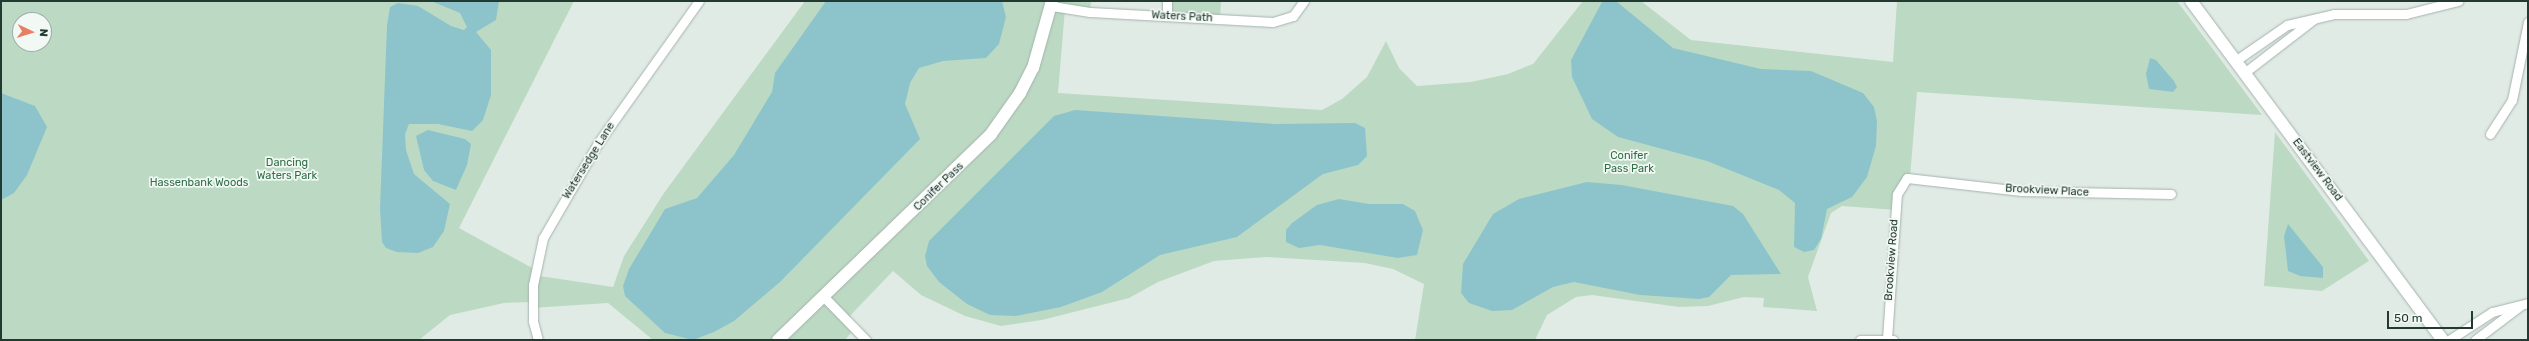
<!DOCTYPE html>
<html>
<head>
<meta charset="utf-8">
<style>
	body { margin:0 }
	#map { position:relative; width:2529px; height:341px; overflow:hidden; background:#e1ebe6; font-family:Rubik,sans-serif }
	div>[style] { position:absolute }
	.green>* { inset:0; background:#bcdac3 }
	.water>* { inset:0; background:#8dc4cc }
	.roads { filter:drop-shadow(0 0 1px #a4b2ad) drop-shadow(0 0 1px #a4b2ad) }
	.street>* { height:9px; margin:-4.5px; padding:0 4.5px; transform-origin:4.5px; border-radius:4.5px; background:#fff }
	.secondary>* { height:12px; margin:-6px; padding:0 6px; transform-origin:6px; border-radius:6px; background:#fff }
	span { translate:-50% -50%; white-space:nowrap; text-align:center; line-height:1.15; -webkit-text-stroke:3.5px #f2f8f4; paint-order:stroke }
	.street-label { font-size:11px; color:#233a33 }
	.park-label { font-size:11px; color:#306e47 }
	.frame { position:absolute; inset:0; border:2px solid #233a33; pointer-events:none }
	.north { position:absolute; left:12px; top:12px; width:40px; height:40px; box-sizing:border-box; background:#f2f8f4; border:1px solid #9faca7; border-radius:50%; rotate:94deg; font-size:11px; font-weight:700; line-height:16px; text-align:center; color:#233a33 }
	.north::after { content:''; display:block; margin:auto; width:14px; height:18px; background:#e78063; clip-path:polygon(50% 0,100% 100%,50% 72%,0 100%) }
	.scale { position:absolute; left:2387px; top:311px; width:86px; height:18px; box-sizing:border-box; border:2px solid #233a33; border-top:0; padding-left:5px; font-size:12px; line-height:14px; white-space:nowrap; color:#233a33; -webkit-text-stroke:3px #f2f8f4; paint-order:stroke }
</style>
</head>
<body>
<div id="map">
	<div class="green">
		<div style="clip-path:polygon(evenodd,1px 1px,574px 1px,459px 228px,534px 269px,533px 275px,613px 287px,624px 256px,664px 193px,805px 1px,1091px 1px,1090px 12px,1065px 9px,1058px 93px,1322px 110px,1342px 99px,1367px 77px,1386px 41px,1399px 68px,1417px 86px,1471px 82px,1508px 74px,1533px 64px,1583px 1px,1641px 1px,1691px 40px,1893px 62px,1897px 1px,2177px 1px,2262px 115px,1917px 92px,1910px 178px,1907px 178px,1896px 210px,1842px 206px,1831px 213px,1808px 277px,1817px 311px,1763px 307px,1764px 298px,1744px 297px,1708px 306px,1679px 307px,1592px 295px,1576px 297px,1547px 315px,1535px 340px,1415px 340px,1424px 284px,1393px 269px,1365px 263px,1266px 257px,1214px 261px,1158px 282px,1129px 298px,1042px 320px,1001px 326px,965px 316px,921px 295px,893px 271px,846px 320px,854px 329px,845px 340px,653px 340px,608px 303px,532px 308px,532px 302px,504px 303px,450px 315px,419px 340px,1px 340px,1px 1px,20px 20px,44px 20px,44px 44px,20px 44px,20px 20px)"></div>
		<div style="clip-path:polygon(1167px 1px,1221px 1px,1220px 19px,1167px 16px)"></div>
		<div style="clip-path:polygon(2275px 132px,2369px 261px,2322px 291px,2264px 286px)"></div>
	</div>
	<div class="water">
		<div style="clip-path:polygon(431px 1px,499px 1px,496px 20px,476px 32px,491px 50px,491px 95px,483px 120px,472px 131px,438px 124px,409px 124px,405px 134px,406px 150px,414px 174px,450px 204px,444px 231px,433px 247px,418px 253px,397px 252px,386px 248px,382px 242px,380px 209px,387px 25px,390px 7px,398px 3px,418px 6px,451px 26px,464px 30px,467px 27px,460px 13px)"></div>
		<div style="clip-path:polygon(826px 1px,1002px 1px,1006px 17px,999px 44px,986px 58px,943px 61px,919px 68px,910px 83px,905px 104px,920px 139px,780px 282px,734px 321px,714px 332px,693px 340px,665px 333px,625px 296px,623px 286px,629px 269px,665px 209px,697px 198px,734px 155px,772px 92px,775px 73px)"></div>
		<div style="clip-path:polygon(1616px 1px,1673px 48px,1761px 69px,1811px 71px,1863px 93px,1874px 107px,1877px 121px,1876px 146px,1867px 177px,1852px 197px,1827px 209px,1821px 239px,1814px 250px,1804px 252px,1794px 247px,1795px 203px,1779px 190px,1707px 161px,1618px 137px,1592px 119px,1572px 77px,1571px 60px,1602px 2px)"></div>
		<div style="clip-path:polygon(2150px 58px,2156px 60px,2174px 81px,2177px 87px,2173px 92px,2149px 89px,2146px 74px)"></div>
		<div style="clip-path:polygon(1px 93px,35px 106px,47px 127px,27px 175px,14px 193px,1px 200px)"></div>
		<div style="clip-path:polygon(1075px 110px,1275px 124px,1355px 123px,1365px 128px,1367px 156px,1358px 165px,1323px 174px,1237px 237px,1160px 255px,1102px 292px,1061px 307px,1016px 316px,990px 315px,967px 304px,939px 282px,927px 266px,925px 256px,929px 241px,1054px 116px)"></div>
		<div style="clip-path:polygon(428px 130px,465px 139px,471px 144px,467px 165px,456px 190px,433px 181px,424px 170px,416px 136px)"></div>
		<div style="clip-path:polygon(1587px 182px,1622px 185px,1733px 206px,1743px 214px,1781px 274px,1731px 275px,1709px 297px,1699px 299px,1640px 295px,1574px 282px,1553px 287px,1512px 310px,1492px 311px,1469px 303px,1461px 293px,1463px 264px,1493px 214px,1519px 199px)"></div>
		<div style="clip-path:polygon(1339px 199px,1369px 204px,1403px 204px,1415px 211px,1423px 230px,1417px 255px,1398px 258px,1320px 245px,1299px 248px,1286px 242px,1286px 230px,1292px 223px,1317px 205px)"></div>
		<div style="clip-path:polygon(2288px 224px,2323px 267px,2323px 278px,2300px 276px,2288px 271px,2284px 236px)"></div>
	</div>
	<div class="roads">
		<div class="street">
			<div style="left:1052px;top:6px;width:38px;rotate:9deg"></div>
			<div style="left:1090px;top:12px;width:183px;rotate:3.1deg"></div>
			<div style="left:1273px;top:22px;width:21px;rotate:-17deg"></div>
			<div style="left:1293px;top:16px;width:19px;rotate:-54deg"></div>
			<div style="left:1167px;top:16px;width:15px;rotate:-90deg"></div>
			<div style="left:2235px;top:61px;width:63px;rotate:-34.7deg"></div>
			<div style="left:2287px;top:25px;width:48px;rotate:-13.2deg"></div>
			<div style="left:2334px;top:14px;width:72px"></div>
			<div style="left:2406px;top:14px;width:54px;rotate:-14deg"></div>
			<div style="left:2244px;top:73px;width:88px;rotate:-37.6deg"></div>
			<div style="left:2490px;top:134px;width:40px;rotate:-57.1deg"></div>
			<div style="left:2512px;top:100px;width:80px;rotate:-78.4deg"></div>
			<div style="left:823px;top:296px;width:62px;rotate:45.7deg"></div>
			<div style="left:1887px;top:339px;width:145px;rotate:-86.1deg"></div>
			<div style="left:1897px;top:194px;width:19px;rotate:-58deg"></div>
			<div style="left:1907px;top:178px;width:115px;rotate:6.5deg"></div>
			<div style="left:2021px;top:191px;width:150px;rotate:1.1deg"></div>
			<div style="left:538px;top:340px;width:20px;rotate:-105deg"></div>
			<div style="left:533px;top:321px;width:36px;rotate:-90deg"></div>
			<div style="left:533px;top:285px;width:48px;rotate:-78deg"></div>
			<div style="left:543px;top:238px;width:110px;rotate:-59.9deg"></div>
			<div style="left:598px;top:143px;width:174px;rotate:-54.6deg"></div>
			<div style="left:1860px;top:340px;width:33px"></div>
			<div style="left:2449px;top:340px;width:51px;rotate:-33.1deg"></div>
			<div style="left:2492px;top:312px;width:37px;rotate:-14deg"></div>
			<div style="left:2475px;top:340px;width:56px;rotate:-37.1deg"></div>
		</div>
		<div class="secondary">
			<div style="left:2191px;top:1px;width:422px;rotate:53.4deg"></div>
			<div style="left:778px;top:340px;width:296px;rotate:-44deg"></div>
			<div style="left:991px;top:134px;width:50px;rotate:-54.7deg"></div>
			<div style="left:1020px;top:93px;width:28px;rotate:-63deg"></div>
			<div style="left:1033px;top:68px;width:70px;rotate:-74.2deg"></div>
		</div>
	</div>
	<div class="street-label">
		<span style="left:1182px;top:17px;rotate:3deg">Waters Path</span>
		<span style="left:589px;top:161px;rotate:-58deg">Watersedge Lane</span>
		<span style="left:2317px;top:170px;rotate:53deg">Eastview Road</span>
		<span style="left:939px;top:187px;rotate:-44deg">Conifer Pass</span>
		<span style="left:2047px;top:191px;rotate:3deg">Brookview Place</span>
		<span style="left:1892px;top:260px;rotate:-86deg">Brookview Road</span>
	</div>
	<div class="park-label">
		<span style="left:1629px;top:163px">Conifer<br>Pass Park</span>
		<span style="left:287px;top:170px">Dancing<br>Waters Park</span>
		<span style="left:199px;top:183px">Hassenbank Woods</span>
	</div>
	<div class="frame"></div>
	<div class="north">N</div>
	<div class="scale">50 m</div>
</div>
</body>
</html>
